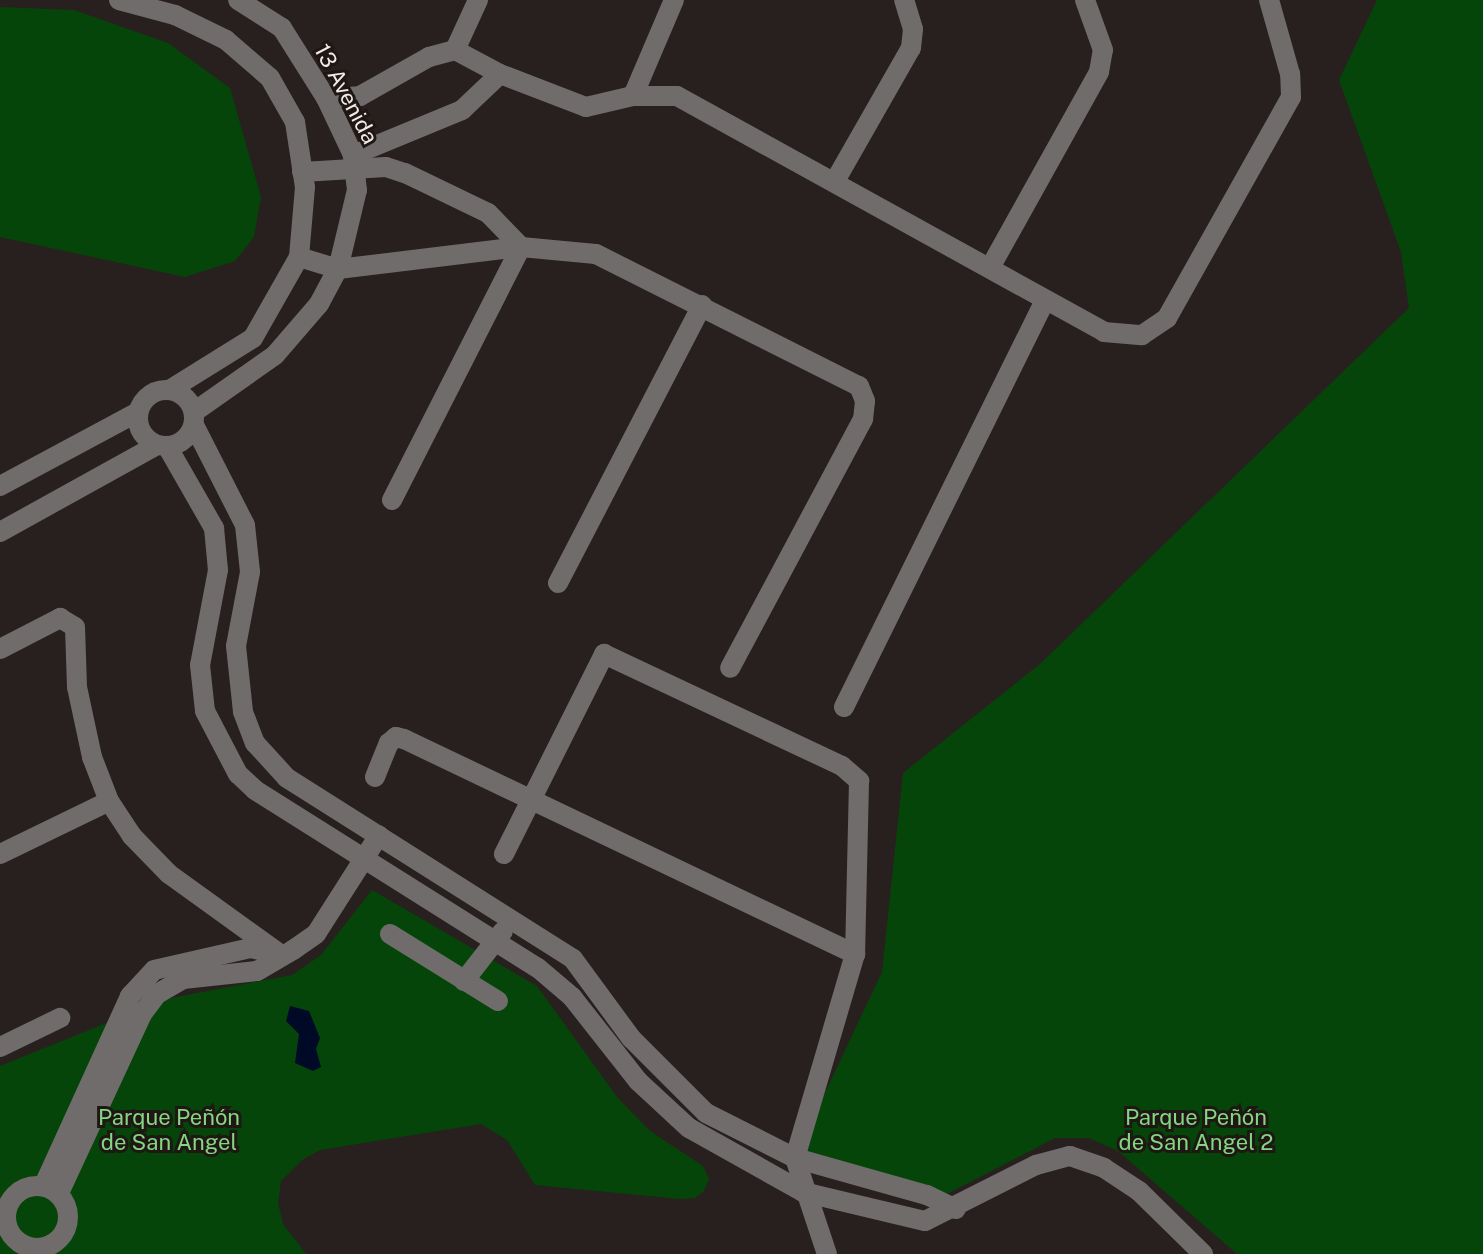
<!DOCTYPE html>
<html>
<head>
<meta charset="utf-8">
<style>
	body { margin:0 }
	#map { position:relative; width:1483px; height:1254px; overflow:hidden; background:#28201e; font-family:"Public Sans",sans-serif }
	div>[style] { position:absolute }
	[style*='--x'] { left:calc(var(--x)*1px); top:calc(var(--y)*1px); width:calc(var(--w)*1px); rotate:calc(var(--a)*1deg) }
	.green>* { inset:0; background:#054509 }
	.water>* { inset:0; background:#000a27 }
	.minor>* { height:20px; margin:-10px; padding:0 10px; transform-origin:10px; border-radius:10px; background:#716c6c }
	.minor>.ring { margin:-10px; padding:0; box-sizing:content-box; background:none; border:20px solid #716c6c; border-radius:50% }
	span { translate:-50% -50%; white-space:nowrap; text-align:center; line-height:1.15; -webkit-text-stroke:6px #1e1714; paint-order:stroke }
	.street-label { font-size:22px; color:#f0ebe9 }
	.park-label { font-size:22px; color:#85d582 }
</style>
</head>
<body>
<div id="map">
	<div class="green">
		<i style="clip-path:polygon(1377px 0,1483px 0,1483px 1254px,1237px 1254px,1118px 1151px,1089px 1138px,1055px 1138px,945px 1195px,798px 1150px,882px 972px,903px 773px,1040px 664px,1409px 308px,1401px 252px,1339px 80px)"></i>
		<i style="clip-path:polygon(0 7px,74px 10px,168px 43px,230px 88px,261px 197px,254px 237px,235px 261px,185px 277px,0 237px)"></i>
		<i style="clip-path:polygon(372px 890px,537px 986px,617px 1097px,650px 1131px,703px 1166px,709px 1179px,704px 1191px,695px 1198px,680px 1199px,535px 1185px,507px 1140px,481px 1124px,320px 1150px,302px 1160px,281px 1181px,278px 1203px,283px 1224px,306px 1254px,0 1254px,0 1066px,166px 999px,292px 975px,321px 955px)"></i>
	</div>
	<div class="water">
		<i style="clip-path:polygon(290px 1006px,309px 1011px,320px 1038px,316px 1049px,321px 1067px,313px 1071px,295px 1063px,299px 1034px,286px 1021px)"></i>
	</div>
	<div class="minor">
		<i style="--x:119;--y:0;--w:58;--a:15"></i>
		<i style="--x:175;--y:15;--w:57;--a:26.1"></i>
		<i style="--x:226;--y:40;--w:58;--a:40.8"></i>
		<i style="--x:270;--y:78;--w:51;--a:60.4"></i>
		<i style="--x:295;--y:122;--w:66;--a:81.3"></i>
		<i style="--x:305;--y:187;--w:70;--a:94.9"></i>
		<i style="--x:299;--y:257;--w:93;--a:119.6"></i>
		<i style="--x:253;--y:338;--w:97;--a:148.1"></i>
		<i style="--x:455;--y:50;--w:55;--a:-65.3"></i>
		<i style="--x:633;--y:96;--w:104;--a:-66.9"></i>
		<i style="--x:326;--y:98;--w:34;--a:-3"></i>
		<i style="--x:360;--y:96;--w:79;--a:-29.5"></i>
		<i style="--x:429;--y:57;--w:27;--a:-15"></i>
		<i style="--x:455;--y:50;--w:51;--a:28.1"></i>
		<i style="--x:500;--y:74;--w:92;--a:21"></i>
		<i style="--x:586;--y:107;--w:48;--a:-13.2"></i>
		<i style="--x:633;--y:96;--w:44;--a:0"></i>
		<i style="--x:677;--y:96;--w:488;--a:28.9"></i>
		<i style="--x:1104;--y:332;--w:38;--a:5"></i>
		<i style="--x:1142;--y:335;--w:30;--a:-34"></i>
		<i style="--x:1167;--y:318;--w:253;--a:-60.7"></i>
		<i style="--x:1291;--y:97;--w:23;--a:-92"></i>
		<i style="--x:1290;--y:74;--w:77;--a:-105.8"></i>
		<i style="--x:353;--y:155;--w:118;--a:-22.4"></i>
		<i style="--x:462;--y:110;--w:52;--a:-43.5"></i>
		<i style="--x:302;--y:172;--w:84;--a:-3.4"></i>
		<i style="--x:386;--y:167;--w:20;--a:18"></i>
		<i style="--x:405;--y:173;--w:92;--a:25.7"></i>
		<i style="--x:488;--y:213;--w:47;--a:45.9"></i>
		<i style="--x:835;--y:181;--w:153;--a:-60.3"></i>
		<i style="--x:911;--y:48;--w:19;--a:-84"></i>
		<i style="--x:913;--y:29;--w:30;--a:-107"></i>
		<i style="--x:299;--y:257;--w:41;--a:17.1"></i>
		<i style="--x:338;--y:269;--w:184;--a:-6.9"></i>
		<i style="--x:521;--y:247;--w:75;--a:5.3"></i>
		<i style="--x:596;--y:254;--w:294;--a:26.7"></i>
		<i style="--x:859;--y:386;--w:16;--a:68"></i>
		<i style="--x:865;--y:401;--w:18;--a:96"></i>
		<i style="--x:863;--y:419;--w:282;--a:118.1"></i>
		<i style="--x:991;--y:266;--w:222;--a:-60.9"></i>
		<i style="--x:1099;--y:72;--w:22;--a:-80"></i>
		<i style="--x:1103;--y:50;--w:53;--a:-109.8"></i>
		<i class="ring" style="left:138px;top:390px;width:36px;height:36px"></i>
		<i style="--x:194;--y:412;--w:99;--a:-35.1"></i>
		<i style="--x:275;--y:355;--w:67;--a:-49.2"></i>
		<i style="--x:319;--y:304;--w:40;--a:-62"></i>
		<i style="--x:338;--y:269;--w:81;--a:-76.5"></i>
		<i style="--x:357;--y:190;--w:35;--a:-97"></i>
		<i style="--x:353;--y:155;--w:63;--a:-115.3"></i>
		<i style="--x:326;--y:98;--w:83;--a:-122.2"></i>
		<i style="--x:282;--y:28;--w:52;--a:-147.5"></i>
		<i style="--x:194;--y:425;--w:112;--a:63"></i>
		<i style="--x:245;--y:525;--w:47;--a:83.9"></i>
		<i style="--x:250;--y:572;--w:75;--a:100.7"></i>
		<i style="--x:236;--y:646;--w:66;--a:83.9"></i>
		<i style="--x:243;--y:712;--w:33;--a:69"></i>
		<i style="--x:255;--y:743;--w:47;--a:47.6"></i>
		<i style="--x:287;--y:778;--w:338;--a:32.3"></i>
		<i style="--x:573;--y:959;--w:98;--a:53.7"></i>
		<i style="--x:631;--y:1038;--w:106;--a:45"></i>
		<i style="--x:706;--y:1113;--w:100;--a:26.8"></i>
		<i style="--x:795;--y:1158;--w:137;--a:15.7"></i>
		<i style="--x:927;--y:1195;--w:32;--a:26"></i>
		<i style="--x:167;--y:446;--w:95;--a:60.2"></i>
		<i style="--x:214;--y:528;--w:42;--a:84.6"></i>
		<i style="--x:218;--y:570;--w:97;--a:100.7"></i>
		<i style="--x:200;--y:665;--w:46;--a:83.8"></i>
		<i style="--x:205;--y:711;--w:71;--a:62.4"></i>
		<i style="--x:238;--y:774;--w:23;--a:43"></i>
		<i style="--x:255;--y:790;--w:334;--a:32.2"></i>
		<i style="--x:538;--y:968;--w:45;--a:40.5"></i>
		<i style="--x:572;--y:997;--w:107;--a:51.8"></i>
		<i style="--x:638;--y:1081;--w:69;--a:42.7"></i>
		<i style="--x:689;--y:1128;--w:131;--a:29.3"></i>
		<i style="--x:803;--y:1192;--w:125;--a:13.4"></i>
		<i style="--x:925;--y:1221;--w:124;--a:-26.8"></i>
		<i style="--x:1036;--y:1165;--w:35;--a:-15"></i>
		<i style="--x:1070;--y:1156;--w:36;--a:19"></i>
		<i style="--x:1104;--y:1168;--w:42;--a:33.3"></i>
		<i style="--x:1139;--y:1191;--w:90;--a:44.5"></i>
		<i style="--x:0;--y:486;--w:157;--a:-28.2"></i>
		<i style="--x:392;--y:500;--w:284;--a:-63"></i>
		<i style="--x:0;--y:532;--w:179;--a:-29"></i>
		<i style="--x:558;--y:583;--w:313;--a:-62.6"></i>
		<i style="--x:0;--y:649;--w:68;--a:-27.3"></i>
		<i style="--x:60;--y:618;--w:17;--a:31"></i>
		<i style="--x:75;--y:627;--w:60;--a:88.1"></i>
		<i style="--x:77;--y:687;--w:72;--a:77.9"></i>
		<i style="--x:92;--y:757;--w:47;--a:68.9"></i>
		<i style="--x:109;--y:801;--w:42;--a:56.7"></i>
		<i style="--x:132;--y:836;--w:53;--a:45.8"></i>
		<i style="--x:169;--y:874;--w:137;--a:35.8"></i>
		<i style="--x:844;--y:707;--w:454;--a:-63.7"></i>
		<i style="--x:375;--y:777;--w:37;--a:-68"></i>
		<i style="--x:389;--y:743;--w:9;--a:-41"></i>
		<i style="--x:396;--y:737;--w:8;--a:14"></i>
		<i style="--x:404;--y:739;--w:500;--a:25.5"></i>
		<i style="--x:0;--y:854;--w:121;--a:-25.9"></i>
		<i style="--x:504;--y:854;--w:224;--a:-63.4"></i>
		<i style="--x:604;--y:654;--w:263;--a:25.2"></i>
		<i style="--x:842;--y:766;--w:23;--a:41"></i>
		<i style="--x:859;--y:781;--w:173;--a:91.3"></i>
		<i style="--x:855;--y:954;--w:213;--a:106.4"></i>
		<i style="--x:795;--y:1158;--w:101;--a:71.6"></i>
		<i style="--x:390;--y:934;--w:127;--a:31.8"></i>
		<i style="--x:464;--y:981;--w:63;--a:-52"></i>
		<i style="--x:0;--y:1047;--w:67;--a:-25.8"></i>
		<i style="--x:44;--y:1185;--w:208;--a:-65.5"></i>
		<i style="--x:130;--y:996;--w:35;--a:-47"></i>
		<i style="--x:154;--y:970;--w:99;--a:-12.8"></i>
		<i style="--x:251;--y:948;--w:26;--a:13"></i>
		<i class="ring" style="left:6px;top:1186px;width:42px;height:42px"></i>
		<i style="--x:59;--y:1193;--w:197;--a:-65.1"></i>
		<i style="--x:142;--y:1014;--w:25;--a:-53"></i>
		<i style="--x:157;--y:994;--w:30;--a:-30"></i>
		<i style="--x:183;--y:979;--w:74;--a:-6.2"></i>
		<i style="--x:257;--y:971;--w:42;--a:-30.3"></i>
		<i style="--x:293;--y:950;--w:28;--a:-35"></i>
		<i style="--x:316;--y:934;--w:117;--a:-57.5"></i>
	</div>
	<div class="street-label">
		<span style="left:346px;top:94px;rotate:62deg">13 Avenida</span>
	</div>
	<div class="park-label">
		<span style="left:169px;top:1130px">Parque Peñón<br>de San Angel</span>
		<span style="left:1196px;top:1130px">Parque Peñón<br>de San Angel 2</span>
	</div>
</div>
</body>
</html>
